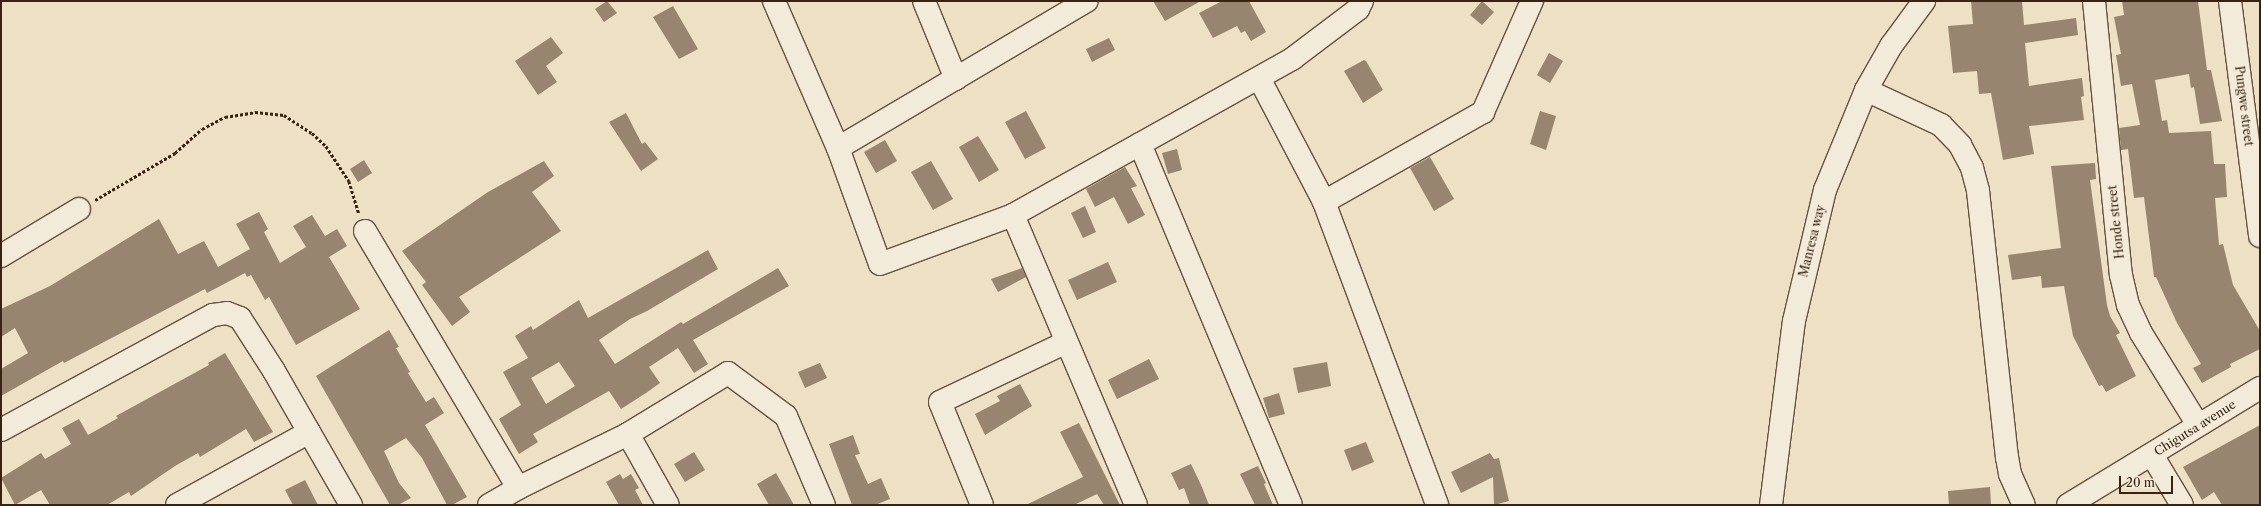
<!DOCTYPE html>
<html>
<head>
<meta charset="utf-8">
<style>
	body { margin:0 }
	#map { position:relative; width:2261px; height:506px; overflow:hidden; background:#ede0c4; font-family:"Libre Caslon Text",serif }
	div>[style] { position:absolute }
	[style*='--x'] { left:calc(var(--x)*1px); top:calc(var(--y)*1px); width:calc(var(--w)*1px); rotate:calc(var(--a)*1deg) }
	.building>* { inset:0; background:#97856f }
	.path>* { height:2.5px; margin-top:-1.25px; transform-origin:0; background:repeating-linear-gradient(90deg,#392212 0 3px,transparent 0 5px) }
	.roads { filter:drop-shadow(1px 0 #66523e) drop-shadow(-1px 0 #66523e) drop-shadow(0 1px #66523e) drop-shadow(0 -1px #66523e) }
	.street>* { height:22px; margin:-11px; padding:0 11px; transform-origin:11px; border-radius:11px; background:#f3ebd9 }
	span { translate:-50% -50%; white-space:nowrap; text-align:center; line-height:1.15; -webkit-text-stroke:4px #f3ebd9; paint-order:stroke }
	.street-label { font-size:12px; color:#392212 }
	.frame { position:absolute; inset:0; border:2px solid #392212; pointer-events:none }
	.scale { position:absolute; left:2119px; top:476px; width:54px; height:18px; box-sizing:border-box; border:2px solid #392212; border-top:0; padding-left:5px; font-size:12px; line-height:14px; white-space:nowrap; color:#392212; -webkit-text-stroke:3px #f3ebd9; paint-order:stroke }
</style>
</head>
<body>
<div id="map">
	<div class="building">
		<i style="clip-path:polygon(607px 1px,617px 13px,604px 22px,595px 9px)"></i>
		<i style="clip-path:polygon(1153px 1px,1201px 1px,1165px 21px)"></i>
		<i style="clip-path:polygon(1222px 1px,1249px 1px,1266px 32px,1251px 41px,1245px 31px,1241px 33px,1237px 26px,1213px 38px,1199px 13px)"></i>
		<i style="clip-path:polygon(1482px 1px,1494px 12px,1482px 25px,1470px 15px)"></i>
		<i style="clip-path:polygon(1971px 1px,2022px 1px,2024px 25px,2076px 18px,2078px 35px,2025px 43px,2029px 86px,2082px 78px,2084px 96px,2081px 97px,2084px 120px,2029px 126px,2034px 154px,2003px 160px,1991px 93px,1979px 94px,1977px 71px,1953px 73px,1948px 26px,1973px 24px)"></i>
		<i style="clip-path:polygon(2122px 1px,2198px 1px,2207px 70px,2211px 70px,2222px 121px,2200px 124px,2194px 87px,2191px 88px,2189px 74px,2155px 80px,2162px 121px,2167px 120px,2169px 133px,2211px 131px,2214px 164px,2225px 164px,2227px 197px,2215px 198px,2219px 245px,2223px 244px,2233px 285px,2260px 331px,2260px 349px,2230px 364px,2231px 367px,2202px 383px,2193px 368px,2201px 364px,2177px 323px,2156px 277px,2154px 277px,2144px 197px,2134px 198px,2128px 149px,2121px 150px,2119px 128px,2140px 125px,2132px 84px,2121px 86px,2116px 55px,2121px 54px,2114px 17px,2124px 15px)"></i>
		<i style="clip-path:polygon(673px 6px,698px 49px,679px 59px,653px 17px)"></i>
		<i style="clip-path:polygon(551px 37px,563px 53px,546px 66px,557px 82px,538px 95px,515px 61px)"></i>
		<i style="clip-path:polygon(1109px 38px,1115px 50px,1092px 62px,1086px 49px)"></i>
		<i style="clip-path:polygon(1549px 53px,1563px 61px,1550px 83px,1537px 75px)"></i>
		<i style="clip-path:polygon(1364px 60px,1366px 61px,1383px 90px,1363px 103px,1344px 71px)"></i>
		<i style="clip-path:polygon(1026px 111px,1046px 148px,1025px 159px,1005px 122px)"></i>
		<i style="clip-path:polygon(1540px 111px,1556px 116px,1546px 150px,1530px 144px)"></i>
		<i style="clip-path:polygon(626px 113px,642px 144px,645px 142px,658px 159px,641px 171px,609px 122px)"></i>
		<i style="clip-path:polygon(978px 136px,999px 170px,979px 182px,959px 147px)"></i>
		<i style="clip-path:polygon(885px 140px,897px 161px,876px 173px,864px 152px)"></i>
		<i style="clip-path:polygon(1177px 149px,1182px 170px,1168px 174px,1162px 153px)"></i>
		<i style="clip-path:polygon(1430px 157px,1454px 199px,1434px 211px,1410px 168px)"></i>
		<i style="clip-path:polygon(364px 160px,372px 173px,358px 182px,350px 169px)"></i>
		<i style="clip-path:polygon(544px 161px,554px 176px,532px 192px,561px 231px,459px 297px,470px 312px,452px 326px,422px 285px,426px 282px,402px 251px,488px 192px)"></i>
		<i style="clip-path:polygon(931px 161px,953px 199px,933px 210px,911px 172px)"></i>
		<i style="clip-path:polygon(2095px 163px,2096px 179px,2090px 180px,2107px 305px,2110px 316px,2120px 333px,2116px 335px,2136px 376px,2106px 392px,2102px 385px,2099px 386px,2073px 336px,2064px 286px,2042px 288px,2041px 276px,2012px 280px,2008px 255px,2061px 248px,2051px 166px)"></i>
		<i style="clip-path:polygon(1125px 167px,1137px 186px,1131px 188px,1145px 215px,1128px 224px,1114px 197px,1095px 207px,1086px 189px)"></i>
		<i style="clip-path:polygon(1085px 206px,1096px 232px,1083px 238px,1071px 213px)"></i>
		<i style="clip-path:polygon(259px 212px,268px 229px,264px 232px,280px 263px,306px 247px,293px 226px,312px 215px,325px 236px,337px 229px,347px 246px,329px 257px,360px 309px,296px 345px,269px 297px,265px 300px,251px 275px,247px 277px,245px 273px,207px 293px,205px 289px,64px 363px,63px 361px,1px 396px,1px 369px,28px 353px,15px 328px,1px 337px,1px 309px,50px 286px,159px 219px,178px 254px,204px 241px,218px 267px,250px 249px,236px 224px)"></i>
		<i style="clip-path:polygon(evenodd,708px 250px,718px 269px,647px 311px,630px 319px,599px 340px,615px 364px,681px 322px,683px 324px,778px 268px,789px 286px,693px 340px,708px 364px,694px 373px,678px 348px,649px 367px,660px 383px,646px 393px,621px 409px,609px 391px,533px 434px,538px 442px,519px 454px,499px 419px,521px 405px,503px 372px,528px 358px,515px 336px,531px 326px,533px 330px,579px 300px,588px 318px,708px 250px,559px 362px,575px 386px,546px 404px,531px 378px,559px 362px)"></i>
		<i style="clip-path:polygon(1108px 262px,1117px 282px,1077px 300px,1068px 280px)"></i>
		<i style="clip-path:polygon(1022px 268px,1026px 277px,998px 292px,991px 279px)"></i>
		<i style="clip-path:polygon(389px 330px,399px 347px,396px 348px,410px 372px,408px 373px,426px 402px,434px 397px,444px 413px,425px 425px,467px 497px,452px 505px,447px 505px,422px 458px,406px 438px,384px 451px,399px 483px,411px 498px,398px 505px,390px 505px,316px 376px)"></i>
		<i style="clip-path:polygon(225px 353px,273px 432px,254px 442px,246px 429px,200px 457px,198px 453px,175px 466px,131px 496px,129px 492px,107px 505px,50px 505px,41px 490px,15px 505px,1px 478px,41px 453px,45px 459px,71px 444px,62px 428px,79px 419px,88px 435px,118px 418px,116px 416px,209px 365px,208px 363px)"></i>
		<i style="clip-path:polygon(1149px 359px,1159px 379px,1117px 399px,1108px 380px)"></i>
		<i style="clip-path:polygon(1327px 362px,1331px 386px,1298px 393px,1293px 368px)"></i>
		<i style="clip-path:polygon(820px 363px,827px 378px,805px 388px,798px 372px)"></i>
		<i style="clip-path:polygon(1020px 384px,1032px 406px,985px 435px,975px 414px,1000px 401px,997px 396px)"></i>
		<i style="clip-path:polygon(1279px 393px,1285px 414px,1269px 418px,1263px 398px)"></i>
		<i style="clip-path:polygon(1079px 423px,1120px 505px,1104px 505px,1097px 494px,1074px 505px,1026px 505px,1083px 477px,1060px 432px)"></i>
		<i style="clip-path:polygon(2260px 425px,2260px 505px,2222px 505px,2214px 492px,2202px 500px,2183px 467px)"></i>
		<i style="clip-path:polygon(853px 435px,860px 454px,855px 455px,868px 484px,881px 478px,890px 499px,875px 505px,852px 505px,829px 444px)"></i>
		<i style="clip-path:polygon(1366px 442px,1374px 462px,1352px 471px,1344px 450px)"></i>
		<i style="clip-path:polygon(694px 452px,705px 470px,685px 482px,674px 464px)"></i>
		<i style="clip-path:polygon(1490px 453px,1494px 459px,1499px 458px,1509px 501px,1494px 505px,1493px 477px,1461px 493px,1451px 472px)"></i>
		<i style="clip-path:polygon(1191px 464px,1202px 487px,1209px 505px,1190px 505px,1184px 488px,1179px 490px,1171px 473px)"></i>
		<i style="clip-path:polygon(1258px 466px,1266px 483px,1264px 484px,1273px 505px,1255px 505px,1240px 474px)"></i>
		<i style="clip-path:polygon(776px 473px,794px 505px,769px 505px,757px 484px)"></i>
		<i style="clip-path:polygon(620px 474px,623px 479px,631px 474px,639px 488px,635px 490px,643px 505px,619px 505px,606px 482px)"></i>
		<i style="clip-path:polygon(305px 480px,318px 505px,293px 505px,285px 490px)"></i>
		<i style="clip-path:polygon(1990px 487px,1991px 505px,1949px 505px,1948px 491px)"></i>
	</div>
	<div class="path">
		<i style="--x:95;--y:200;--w:93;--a:-30.4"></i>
		<i style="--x:175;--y:153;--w:36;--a:-42"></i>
		<i style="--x:202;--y:129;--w:26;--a:-28"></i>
		<i style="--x:225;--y:117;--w:30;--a:-9"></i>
		<i style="--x:255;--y:112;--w:29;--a:6"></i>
		<i style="--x:284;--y:115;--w:33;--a:33"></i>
		<i style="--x:312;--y:133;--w:19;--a:43"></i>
		<i style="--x:326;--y:146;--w:42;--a:56.7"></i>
		<i style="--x:349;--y:181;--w:34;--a:73"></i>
	</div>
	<div class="roads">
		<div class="street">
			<i style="--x:774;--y:1;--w:160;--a:66.5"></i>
			<i style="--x:838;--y:148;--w:123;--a:70.1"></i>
			<i style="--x:880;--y:264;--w:142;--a:-20.2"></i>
			<i style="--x:1013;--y:215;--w:320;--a:-29.2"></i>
			<i style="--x:1292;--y:59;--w:83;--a:-37.1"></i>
			<i style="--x:1358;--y:9;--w:9;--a:-63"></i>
			<i style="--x:924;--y:1;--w:84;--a:67.7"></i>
			<i style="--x:2094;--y:1;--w:275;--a:84.4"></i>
			<i style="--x:2121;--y:275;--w:31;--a:77"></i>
			<i style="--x:2128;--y:305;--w:31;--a:65"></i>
			<i style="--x:2141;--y:333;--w:108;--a:58.2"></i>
			<i style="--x:2230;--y:1;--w:237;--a:82.7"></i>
			<i style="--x:1259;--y:78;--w:140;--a:62.3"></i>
			<i style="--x:1324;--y:202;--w:323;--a:69.5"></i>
			<i style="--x:1866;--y:90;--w:83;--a:25"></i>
			<i style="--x:1941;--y:125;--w:28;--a:46"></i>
			<i style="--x:1960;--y:145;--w:26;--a:62"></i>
			<i style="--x:1972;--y:168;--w:24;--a:75"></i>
			<i style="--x:1978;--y:191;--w:268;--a:83.8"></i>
			<i style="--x:2007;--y:457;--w:17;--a:80"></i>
			<i style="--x:2010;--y:474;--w:34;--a:66"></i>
			<i style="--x:1140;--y:144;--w:391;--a:67.3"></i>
			<i style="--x:838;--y:148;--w:289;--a:-30.6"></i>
			<i style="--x:1324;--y:202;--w:183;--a:-29.5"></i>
			<i style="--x:1483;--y:112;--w:121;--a:-66.2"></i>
			<i style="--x:1013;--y:215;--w:315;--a:67"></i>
			<i style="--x:365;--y:231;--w:299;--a:59.2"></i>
			<i style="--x:1;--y:256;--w:91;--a:-31.1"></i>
			<i style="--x:1;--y:430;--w:241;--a:-28.5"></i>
			<i style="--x:213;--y:315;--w:14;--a:-8"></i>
			<i style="--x:227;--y:313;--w:14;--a:21"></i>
			<i style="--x:240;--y:318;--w:63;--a:57.3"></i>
			<i style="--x:274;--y:371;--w:155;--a:60.1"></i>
			<i style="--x:628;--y:434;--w:81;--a:60.6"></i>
			<i style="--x:2152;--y:455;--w:58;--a:59"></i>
			<i style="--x:177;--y:505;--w:151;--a:-28.9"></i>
			<i style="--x:489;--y:505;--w:34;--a:-30"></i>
			<i style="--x:518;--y:488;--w:123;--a:-26.1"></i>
			<i style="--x:628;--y:434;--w:117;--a:-31.4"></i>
			<i style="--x:728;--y:373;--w:72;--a:36.6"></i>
			<i style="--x:786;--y:416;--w:97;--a:66.9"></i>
			<i style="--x:982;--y:505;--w:111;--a:-112.2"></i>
			<i style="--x:940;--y:402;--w:140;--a:-25.3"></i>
			<i style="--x:1771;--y:505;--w:185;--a:-82.9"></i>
			<i style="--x:1794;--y:321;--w:135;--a:-76.7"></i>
			<i style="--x:1825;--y:190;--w:108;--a:-67.7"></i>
			<i style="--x:1866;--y:90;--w:51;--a:-60.4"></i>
			<i style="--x:1891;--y:46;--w:56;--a:-53.7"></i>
			<i style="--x:2068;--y:505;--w:225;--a:-31.4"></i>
		</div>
	</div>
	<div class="street-label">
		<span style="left:2244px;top:106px;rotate:83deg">Pungwe street</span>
		<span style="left:2116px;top:222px;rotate:-96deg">Honde street</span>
		<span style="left:1812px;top:241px;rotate:-76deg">Manresa way</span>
		<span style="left:2195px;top:428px;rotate:-32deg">Chigutsa avenue</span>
	</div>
	<div class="frame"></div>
	<div class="scale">20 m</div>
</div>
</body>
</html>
